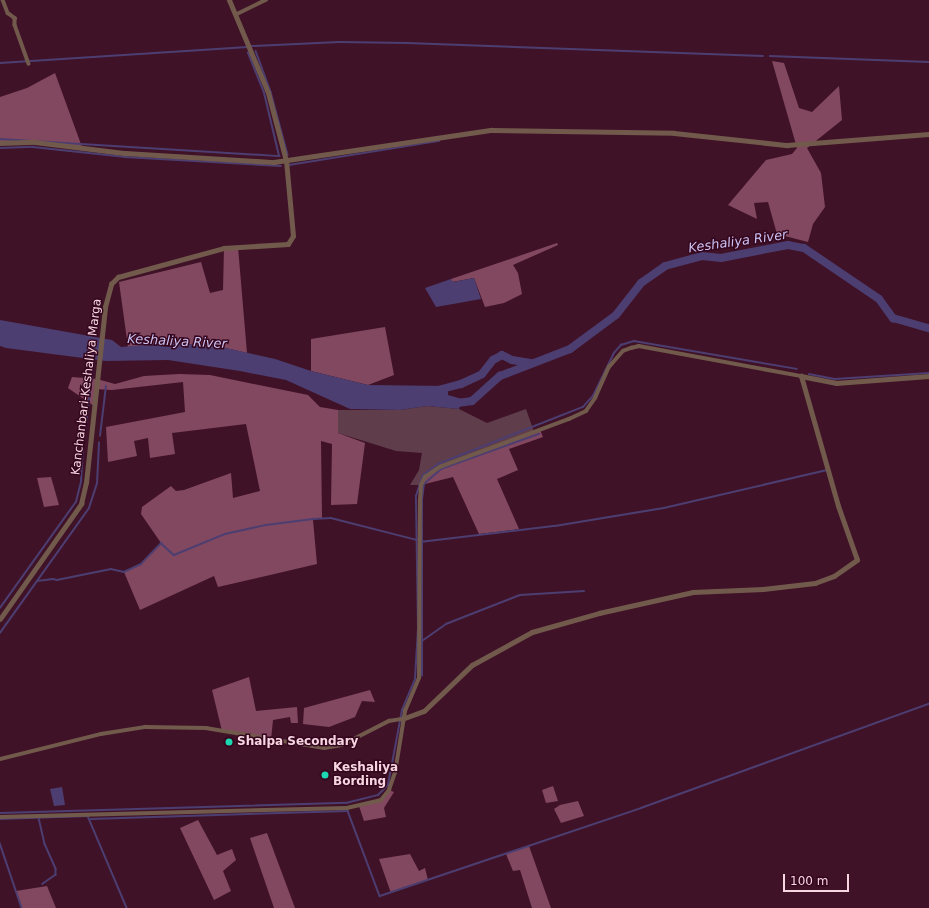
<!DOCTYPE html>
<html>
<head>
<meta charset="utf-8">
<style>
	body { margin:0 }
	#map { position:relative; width:929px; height:908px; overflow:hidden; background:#401228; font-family:"DejaVu Sans",sans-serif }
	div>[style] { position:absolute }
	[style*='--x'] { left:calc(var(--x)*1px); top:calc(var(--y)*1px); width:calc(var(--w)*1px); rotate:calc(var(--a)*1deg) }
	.green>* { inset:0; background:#5f3d4a }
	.forest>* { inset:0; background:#824860 }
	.water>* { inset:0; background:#4c3e71 }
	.stream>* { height:1.5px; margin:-0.75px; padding:0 0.75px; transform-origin:0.75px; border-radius:0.75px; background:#4c3e71 }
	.river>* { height:8px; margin:-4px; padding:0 4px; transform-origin:4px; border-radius:4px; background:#4c3e71 }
	.minor>* { height:3.5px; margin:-1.75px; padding:0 1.75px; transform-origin:1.75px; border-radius:1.75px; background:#715a4b }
	.tertiary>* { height:4.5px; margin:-2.25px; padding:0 2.25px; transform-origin:2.25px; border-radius:2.25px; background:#715a4b }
	.dots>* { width:11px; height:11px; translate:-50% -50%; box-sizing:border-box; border:2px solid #35071e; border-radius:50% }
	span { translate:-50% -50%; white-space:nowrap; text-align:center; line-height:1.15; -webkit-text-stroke:3px #35071e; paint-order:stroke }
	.street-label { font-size:12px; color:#f7d6e2 }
	.poi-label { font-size:12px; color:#f7d6e2; font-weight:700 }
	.left { translate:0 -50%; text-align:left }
	.water-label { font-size:13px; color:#cbc1f2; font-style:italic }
	.scale { position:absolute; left:783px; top:874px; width:66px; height:18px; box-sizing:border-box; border:2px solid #f7d6e2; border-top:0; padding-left:5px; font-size:12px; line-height:14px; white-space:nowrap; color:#f7d6e2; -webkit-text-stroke:3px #35071e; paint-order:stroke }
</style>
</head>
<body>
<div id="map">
	<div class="green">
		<i style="clip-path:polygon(427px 406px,459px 409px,487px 423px,526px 409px,534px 432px,421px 485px,410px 485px,419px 470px,422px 453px,396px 451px,338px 433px,338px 410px,400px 410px)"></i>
	</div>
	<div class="forest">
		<i style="clip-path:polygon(772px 61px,784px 63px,799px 108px,812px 112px,839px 86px,842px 120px,807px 148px,821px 173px,825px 207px,813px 224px,808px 242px,777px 234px,768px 202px,754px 203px,757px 219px,728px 205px,766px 160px,792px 154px,797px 148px)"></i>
		<i style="clip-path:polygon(55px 73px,82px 147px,35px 142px,0 143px,0 97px,27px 88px)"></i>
		<i style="clip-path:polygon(557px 243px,558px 245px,513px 265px,518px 273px,522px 294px,504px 303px,485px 307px,474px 278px,452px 282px,451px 279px)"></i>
		<i style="clip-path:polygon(238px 247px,247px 353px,217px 346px,165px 343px,128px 347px,119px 282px,201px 262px,210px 293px,223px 290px,224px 248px)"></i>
		<i style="clip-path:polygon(385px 327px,394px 375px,368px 385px,311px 371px,311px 339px)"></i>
		<i style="clip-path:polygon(179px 374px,210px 375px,308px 395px,320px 407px,338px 410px,338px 433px,365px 443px,357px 504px,331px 505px,332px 444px,321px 441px,322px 518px,313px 520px,317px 564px,218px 587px,214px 576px,140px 610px,124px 572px,141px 564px,161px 543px,141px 514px,142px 507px,171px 486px,176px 491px,184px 490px,231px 473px,233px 498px,260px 491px,246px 424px,172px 433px,175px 454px,150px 458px,148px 438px,134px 441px,137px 456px,108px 462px,106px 427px,185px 412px,183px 382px,112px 390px,95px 389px,94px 406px,68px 388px,72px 377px,97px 379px,115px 384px,144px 376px)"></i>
		<i style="clip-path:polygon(540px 430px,543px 437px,509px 449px,518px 470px,497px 479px,519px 529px,479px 534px,453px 477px,421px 485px,425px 477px,440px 467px)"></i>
		<i style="clip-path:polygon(51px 477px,59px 505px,44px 507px,37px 478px)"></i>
		<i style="clip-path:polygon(249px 677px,256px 711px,297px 707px,298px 723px,291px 723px,290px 717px,273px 720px,271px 740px,222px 731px,212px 690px)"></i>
		<i style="clip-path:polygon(370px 690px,375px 702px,362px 701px,355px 717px,329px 727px,303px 724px,304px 708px)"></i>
		<i style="clip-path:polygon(553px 786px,558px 801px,546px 803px,542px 790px)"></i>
		<i style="clip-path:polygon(389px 790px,394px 792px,384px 808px,386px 817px,364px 821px,359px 806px,381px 800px)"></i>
		<i style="clip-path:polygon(578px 801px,584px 816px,561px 823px,554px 809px,560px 805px)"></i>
		<i style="clip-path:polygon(198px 820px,217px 855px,232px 849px,236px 860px,223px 871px,231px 891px,214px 900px,180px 828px)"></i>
		<i style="clip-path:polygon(267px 833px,295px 908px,274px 908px,250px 838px)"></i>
		<i style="clip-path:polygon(529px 846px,551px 908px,532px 908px,520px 870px,513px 871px,506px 854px)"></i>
		<i style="clip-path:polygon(410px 854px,419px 871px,425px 868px,428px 880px,391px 893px,379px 859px)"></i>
		<i style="clip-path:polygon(47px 886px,56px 908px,22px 908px,16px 891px)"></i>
	</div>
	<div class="water">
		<i style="clip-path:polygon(474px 278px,481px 299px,436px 307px,425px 288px,451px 279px,453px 282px)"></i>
		<i style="clip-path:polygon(0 320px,112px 340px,121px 347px,165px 343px,217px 346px,275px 359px,311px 371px,368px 385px,448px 386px,448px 395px,462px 399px,459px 409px,427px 406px,400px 410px,350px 409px,286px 380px,240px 371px,168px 360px,106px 361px,6px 348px,0 346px)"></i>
		<i style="clip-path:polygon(62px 787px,65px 805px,54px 806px,50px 789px)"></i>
	</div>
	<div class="stream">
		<i style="--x:252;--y:46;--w:87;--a:-2.6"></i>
		<i style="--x:339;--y:42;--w:68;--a:0.8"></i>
		<i style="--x:407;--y:43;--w:356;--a:2.1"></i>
		<i style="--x:256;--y:51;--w:44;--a:69.9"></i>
		<i style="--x:271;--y:92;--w:65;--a:74.9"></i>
		<i style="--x:770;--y:56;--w:159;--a:2.2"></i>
		<i style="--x:0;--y:63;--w:248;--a:-3.7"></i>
		<i style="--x:0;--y:139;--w:280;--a:3.5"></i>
		<i style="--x:279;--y:156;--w:65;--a:-103.4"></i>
		<i style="--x:264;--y:93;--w:43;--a:-111.8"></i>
		<i style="--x:0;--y:148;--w:33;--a:-2"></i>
		<i style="--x:33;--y:147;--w:93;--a:6.2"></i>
		<i style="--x:125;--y:157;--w:156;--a:3.3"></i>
		<i style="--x:289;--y:165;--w:152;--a:-9.1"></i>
		<i style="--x:809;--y:374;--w:26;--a:11"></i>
		<i style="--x:835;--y:379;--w:94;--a:-3.7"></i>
		<i style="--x:100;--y:436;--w:50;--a:-83.2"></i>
		<i style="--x:84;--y:441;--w:83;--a:-83"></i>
		<i style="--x:420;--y:542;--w:136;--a:-6.8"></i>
		<i style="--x:555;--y:526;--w:110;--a:-9.4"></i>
		<i style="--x:664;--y:508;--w:167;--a:-13.1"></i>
		<i style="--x:37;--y:581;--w:16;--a:-7"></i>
		<i style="--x:53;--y:579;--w:4;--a:14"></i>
		<i style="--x:57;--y:580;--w:55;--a:-11.5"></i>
		<i style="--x:111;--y:569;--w:13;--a:13"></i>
		<i style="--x:124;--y:572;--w:19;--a:-25"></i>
		<i style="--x:141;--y:564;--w:29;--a:-46"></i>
		<i style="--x:161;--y:543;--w:18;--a:43"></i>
		<i style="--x:174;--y:555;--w:55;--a:-22.4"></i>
		<i style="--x:225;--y:534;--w:42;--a:-12.4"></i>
		<i style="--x:266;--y:525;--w:47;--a:-7.3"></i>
		<i style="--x:313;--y:519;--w:18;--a:-3"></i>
		<i style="--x:331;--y:518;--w:89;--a:14.3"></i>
		<i style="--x:0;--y:608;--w:130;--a:-54.4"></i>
		<i style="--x:76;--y:502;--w:21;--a:-76"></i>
		<i style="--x:81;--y:482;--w:33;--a:-87"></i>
		<i style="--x:0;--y:633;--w:153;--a:-54.5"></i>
		<i style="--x:89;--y:508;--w:25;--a:-72"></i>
		<i style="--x:97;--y:484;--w:41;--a:-87.2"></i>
		<i style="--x:422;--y:641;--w:29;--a:-35"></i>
		<i style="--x:446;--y:624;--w:79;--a:-21.4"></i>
		<i style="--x:520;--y:595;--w:64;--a:-3.6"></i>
		<i style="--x:422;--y:676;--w:176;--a:-90"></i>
		<i style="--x:422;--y:500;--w:16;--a:-83"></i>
		<i style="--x:424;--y:484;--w:23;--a:-41"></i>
		<i style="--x:441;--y:469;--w:104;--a:-19.7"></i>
		<i style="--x:0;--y:813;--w:346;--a:-1.7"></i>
		<i style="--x:346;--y:803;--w:33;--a:-14"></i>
		<i style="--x:378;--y:795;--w:14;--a:-45"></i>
		<i style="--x:388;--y:785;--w:76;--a:-79.4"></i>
		<i style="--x:402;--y:710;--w:34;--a:-67"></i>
		<i style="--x:415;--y:679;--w:51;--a:-86.6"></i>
		<i style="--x:418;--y:628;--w:132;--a:-90.9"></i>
		<i style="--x:416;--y:496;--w:22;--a:-72"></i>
		<i style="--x:423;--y:475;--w:19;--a:-36"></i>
		<i style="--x:438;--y:464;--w:156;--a:-21.5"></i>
		<i style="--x:583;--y:407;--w:15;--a:-48"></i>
		<i style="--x:593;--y:396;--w:48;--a:-64"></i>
		<i style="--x:614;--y:353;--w:11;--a:-49"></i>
		<i style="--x:621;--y:345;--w:14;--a:-17"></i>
		<i style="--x:634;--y:341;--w:165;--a:9.7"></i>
		<i style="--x:39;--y:818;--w:27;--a:77"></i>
		<i style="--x:45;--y:844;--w:27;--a:66"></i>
		<i style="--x:56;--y:869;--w:6;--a:90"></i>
		<i style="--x:56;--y:875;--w:16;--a:145"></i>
		<i style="--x:0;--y:819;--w:88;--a:-2"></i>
		<i style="--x:88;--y:816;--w:100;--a:67"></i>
		<i style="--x:91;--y:819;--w:257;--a:-1.8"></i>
		<i style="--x:348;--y:811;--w:91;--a:69.4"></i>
		<i style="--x:380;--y:896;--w:275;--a:-18.6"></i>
		<i style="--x:641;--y:808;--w:306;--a:-19.9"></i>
		<i style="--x:0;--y:843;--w:69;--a:71.3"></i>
	</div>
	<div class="river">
		<i style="--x:438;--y:390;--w:24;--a:-15"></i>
		<i style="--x:461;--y:384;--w:23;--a:-25"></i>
		<i style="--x:482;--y:374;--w:18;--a:-52"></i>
		<i style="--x:493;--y:360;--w:10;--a:-29"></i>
		<i style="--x:502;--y:355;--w:11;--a:27"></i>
		<i style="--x:512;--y:360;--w:20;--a:9"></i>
		<i style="--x:451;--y:404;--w:21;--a:-8"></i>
		<i style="--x:472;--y:401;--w:38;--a:-42"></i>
		<i style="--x:500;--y:376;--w:75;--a:-21.1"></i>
		<i style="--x:570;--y:349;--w:57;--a:-36.5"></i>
		<i style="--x:616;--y:315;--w:41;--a:-52"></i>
		<i style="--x:641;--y:283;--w:29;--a:-35"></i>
		<i style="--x:665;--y:266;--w:38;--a:-15"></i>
		<i style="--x:702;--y:256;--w:19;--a:6"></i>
		<i style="--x:721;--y:258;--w:68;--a:-11"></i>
		<i style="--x:788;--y:245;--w:16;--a:11"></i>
		<i style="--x:804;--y:248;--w:91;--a:34.2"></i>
		<i style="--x:879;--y:299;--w:24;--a:54"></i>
		<i style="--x:893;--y:318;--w:37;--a:16"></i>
	</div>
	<div class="minor">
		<i style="--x:3;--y:0;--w:14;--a:69"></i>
		<i style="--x:8;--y:13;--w:9;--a:36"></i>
		<i style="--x:15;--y:18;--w:7;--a:90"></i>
		<i style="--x:15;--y:25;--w:41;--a:70.3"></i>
		<i style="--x:237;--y:14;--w:32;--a:-26"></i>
		<i style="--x:0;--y:759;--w:104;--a:-13.9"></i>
		<i style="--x:101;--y:734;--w:45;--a:-9"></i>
		<i style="--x:145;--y:727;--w:61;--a:0.9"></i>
		<i style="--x:206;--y:728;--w:120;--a:9.6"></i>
		<i style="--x:324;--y:748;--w:18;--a:-9"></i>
		<i style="--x:342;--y:745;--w:53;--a:-27.1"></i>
		<i style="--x:389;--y:721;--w:13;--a:-9"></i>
		<i style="--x:0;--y:817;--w:347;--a:-1.5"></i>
		<i style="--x:347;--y:808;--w:35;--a:-13"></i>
		<i style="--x:381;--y:800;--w:13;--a:-51"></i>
		<i style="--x:389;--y:790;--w:18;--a:-71"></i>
		<i style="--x:395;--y:773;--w:63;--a:-80.8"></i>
		<i style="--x:405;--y:711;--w:36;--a:-67"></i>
		<i style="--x:419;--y:678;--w:178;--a:-89.7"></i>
		<i style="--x:420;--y:500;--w:15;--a:-86"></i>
		<i style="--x:421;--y:485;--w:9;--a:-63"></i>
		<i style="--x:425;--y:477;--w:18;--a:-34"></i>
		<i style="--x:440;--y:467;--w:138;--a:-20.4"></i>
		<i style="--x:569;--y:419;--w:19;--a:-25"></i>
		<i style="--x:586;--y:411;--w:16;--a:-55"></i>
		<i style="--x:595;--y:398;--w:34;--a:-66"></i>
		<i style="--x:609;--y:367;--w:21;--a:-49"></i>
		<i style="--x:623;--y:351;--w:9;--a:-21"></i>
		<i style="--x:631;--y:348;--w:8;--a:-14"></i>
		<i style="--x:639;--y:346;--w:165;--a:10.5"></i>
	</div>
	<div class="tertiary">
		<i style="--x:0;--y:143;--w:35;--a:-2"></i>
		<i style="--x:35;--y:142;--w:91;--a:7"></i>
		<i style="--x:125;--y:153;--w:149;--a:3.5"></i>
		<i style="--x:274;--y:162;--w:220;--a:-8.4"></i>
		<i style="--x:492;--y:130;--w:182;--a:0.9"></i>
		<i style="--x:674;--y:133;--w:114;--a:6.1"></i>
		<i style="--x:787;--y:145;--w:142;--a:-4.4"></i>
		<i style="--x:0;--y:619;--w:141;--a:-54.8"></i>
		<i style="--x:81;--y:504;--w:22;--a:-77"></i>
		<i style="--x:86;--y:483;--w:177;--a:-83.8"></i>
		<i style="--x:105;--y:307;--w:24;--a:-75"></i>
		<i style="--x:111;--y:284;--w:10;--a:-45"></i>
		<i style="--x:118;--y:277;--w:110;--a:-15.3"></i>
		<i style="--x:224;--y:248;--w:64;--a:-3.6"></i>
		<i style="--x:288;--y:244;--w:9;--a:-58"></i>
		<i style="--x:293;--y:236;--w:75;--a:-95.3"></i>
		<i style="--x:286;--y:161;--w:70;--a:-104.8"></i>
		<i style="--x:268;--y:93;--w:101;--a:-112.8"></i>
		<i style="--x:402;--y:719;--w:23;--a:-20"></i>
		<i style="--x:424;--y:711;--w:66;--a:-43.8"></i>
		<i style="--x:472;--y:665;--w:68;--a:-28.8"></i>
		<i style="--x:532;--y:632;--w:70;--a:-15.8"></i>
		<i style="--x:599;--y:613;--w:96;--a:-12.6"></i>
		<i style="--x:693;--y:592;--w:70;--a:-2.5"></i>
		<i style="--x:763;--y:589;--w:52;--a:-6.6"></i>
		<i style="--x:815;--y:583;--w:20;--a:-20"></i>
		<i style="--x:834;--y:576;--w:28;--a:-35"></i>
		<i style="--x:857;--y:560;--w:57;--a:-109.4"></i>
		<i style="--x:838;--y:506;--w:135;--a:-105.9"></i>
		<i style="--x:801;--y:376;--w:36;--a:11"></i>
		<i style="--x:836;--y:383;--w:93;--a:-4.3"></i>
	</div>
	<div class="dots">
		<i style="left:229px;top:742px;background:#1cd5b1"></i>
		<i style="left:325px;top:775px;background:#1cd5b1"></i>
	</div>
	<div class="street-label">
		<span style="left:87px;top:387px;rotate:-83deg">Kanchanbari-Keshaliya Marga</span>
	</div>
	<div class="poi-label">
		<span class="left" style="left:237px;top:742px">Shalpa Secondary</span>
		<span class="left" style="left:333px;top:775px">Keshaliya<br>Bording</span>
	</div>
	<div class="water-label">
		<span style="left:738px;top:242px;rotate:-8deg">Keshaliya River</span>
		<span style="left:177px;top:342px;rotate:3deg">Keshaliya River</span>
	</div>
	<div class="scale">100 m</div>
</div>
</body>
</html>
